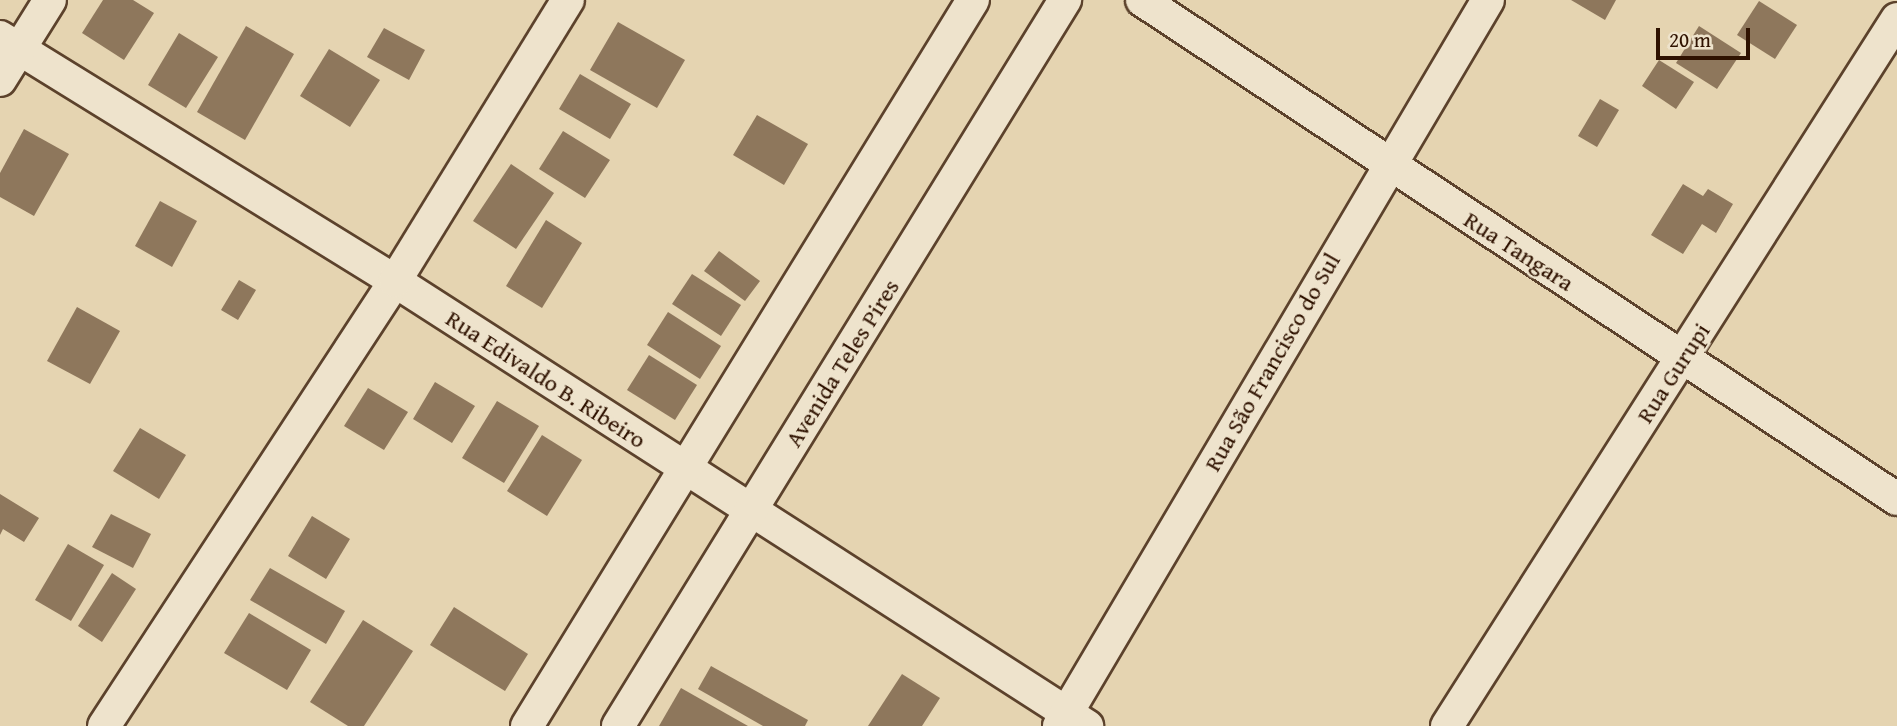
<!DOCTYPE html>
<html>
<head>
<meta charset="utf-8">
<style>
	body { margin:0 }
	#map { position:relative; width:1897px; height:726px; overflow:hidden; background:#e5d4b1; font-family:"Gentium Book Plus",serif }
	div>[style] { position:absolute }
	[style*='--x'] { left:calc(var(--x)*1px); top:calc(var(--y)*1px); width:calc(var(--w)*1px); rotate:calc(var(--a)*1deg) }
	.building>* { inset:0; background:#8e775c }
	.roads { filter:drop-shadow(2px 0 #5c422c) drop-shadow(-2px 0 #5c422c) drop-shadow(0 2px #5c422c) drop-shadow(0 -2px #5c422c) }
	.minor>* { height:32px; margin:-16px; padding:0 16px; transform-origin:16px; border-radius:16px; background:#eee3cc }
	span { translate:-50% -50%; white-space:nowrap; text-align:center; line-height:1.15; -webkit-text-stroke:5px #eee3cc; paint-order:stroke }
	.street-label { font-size:24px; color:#2f1200 }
	.scale { position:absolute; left:1656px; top:28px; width:94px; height:32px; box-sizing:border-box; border:4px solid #2f1200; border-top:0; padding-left:9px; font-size:21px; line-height:24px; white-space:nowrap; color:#2f1200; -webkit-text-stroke:5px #eee3cc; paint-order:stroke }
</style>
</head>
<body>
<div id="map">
	<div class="building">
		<i style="clip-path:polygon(103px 0,133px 0,154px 13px,124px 60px,82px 33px)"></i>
		<i style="clip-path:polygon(1571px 0,1616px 0,1605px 20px)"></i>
		<i style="clip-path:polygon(1759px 1px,1797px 25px,1775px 59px,1737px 35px)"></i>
		<i style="clip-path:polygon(618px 22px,685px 60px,657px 108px,590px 70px)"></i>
		<i style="clip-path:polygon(246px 26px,294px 54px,245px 140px,197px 112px)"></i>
		<i style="clip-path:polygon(1699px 26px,1741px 53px,1717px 89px,1676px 63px)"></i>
		<i style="clip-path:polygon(384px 28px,425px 50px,409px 80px,367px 57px)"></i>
		<i style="clip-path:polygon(179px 33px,218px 57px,186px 108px,148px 85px)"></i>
		<i style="clip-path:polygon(329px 49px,380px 80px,350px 127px,300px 96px)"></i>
		<i style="clip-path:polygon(1659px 60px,1694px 82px,1676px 109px,1642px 86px)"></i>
		<i style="clip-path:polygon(580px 74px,631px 104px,610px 139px,559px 109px)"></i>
		<i style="clip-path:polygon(1600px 99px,1619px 110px,1597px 147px,1578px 136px)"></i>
		<i style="clip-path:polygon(757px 115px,808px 144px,784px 185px,733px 155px)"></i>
		<i style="clip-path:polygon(24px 129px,69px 154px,34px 216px,0 197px,0 173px)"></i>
		<i style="clip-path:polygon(563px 131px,610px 160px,585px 198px,539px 169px)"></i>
		<i style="clip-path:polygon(511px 164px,554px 193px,516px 249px,473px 221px)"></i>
		<i style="clip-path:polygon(1683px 184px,1703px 196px,1708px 189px,1733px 204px,1716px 233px,1702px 224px,1683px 254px,1651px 235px)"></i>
		<i style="clip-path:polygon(160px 201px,197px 221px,172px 267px,135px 246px)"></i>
		<i style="clip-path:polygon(546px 220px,582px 243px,542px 308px,506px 286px)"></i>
		<i style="clip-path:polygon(719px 251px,760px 281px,745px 301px,704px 271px)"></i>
		<i style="clip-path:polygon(692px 274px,741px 305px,721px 336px,672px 304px)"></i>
		<i style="clip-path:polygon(239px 280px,256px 290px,238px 320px,221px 310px)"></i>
		<i style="clip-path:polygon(77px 307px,120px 331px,90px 384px,47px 361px)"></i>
		<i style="clip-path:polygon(668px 312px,721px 346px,700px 379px,647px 345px)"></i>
		<i style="clip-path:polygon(649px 355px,697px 385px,675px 420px,627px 390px)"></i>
		<i style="clip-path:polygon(435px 382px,475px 406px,452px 443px,413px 419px)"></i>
		<i style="clip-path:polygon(368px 388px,408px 412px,384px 450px,344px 426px)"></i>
		<i style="clip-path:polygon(497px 401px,539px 426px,504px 483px,462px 458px)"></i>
		<i style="clip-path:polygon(140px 428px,186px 455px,159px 499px,113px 471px)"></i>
		<i style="clip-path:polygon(542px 435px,582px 460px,547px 516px,507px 491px)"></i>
		<i style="clip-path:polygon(0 494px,39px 518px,24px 542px,3px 529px,0 535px)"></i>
		<i style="clip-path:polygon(111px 514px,151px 534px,133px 568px,92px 547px)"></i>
		<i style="clip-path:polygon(312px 516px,350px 539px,326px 579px,288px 556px)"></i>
		<i style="clip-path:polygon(68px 544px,104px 565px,71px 621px,35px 600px)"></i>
		<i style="clip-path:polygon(270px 568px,345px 611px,326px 644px,250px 600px)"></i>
		<i style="clip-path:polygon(112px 573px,136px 589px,102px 642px,78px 626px)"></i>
		<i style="clip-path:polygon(454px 607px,528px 654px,505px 691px,430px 645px)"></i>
		<i style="clip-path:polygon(249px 613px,311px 650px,287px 690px,224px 653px)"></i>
		<i style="clip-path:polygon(363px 620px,413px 651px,364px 726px,348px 726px,310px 702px)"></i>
		<i style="clip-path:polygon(711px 666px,808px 720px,805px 726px,763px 726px,698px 689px)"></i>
		<i style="clip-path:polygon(902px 674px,940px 698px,922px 726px,868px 726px)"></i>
		<i style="clip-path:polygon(681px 688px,748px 726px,659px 726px)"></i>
	</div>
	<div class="roads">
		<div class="minor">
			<i style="--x:1142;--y:0;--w:905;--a:33.46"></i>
			<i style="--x:0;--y:37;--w:464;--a:31.7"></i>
			<i style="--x:395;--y:281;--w:823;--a:32.74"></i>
			<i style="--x:0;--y:80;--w:94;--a:-58"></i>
			<i style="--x:104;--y:726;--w:532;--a:-56.82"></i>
			<i style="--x:395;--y:281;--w:330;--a:-58.4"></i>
			<i style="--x:527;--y:726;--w:852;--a:-58.44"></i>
			<i style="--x:618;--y:726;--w:853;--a:-58.38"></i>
			<i style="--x:1059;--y:726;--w:843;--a:-59.42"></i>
			<i style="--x:1447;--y:726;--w:838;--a:-57.52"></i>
		</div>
	</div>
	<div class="street-label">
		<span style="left:1519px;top:251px;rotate:33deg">Rua Tangara</span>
		<span style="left:1272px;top:362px;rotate:-60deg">Rua São Francisco do Sul</span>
		<span style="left:842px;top:363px;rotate:-58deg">Avenida Teles Pires</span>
		<span style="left:1673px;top:373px;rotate:-57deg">Rua Gurupi</span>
		<span style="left:546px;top:379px;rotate:33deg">Rua Edivaldo B. Ribeiro</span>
	</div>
	<div class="scale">20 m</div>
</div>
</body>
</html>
